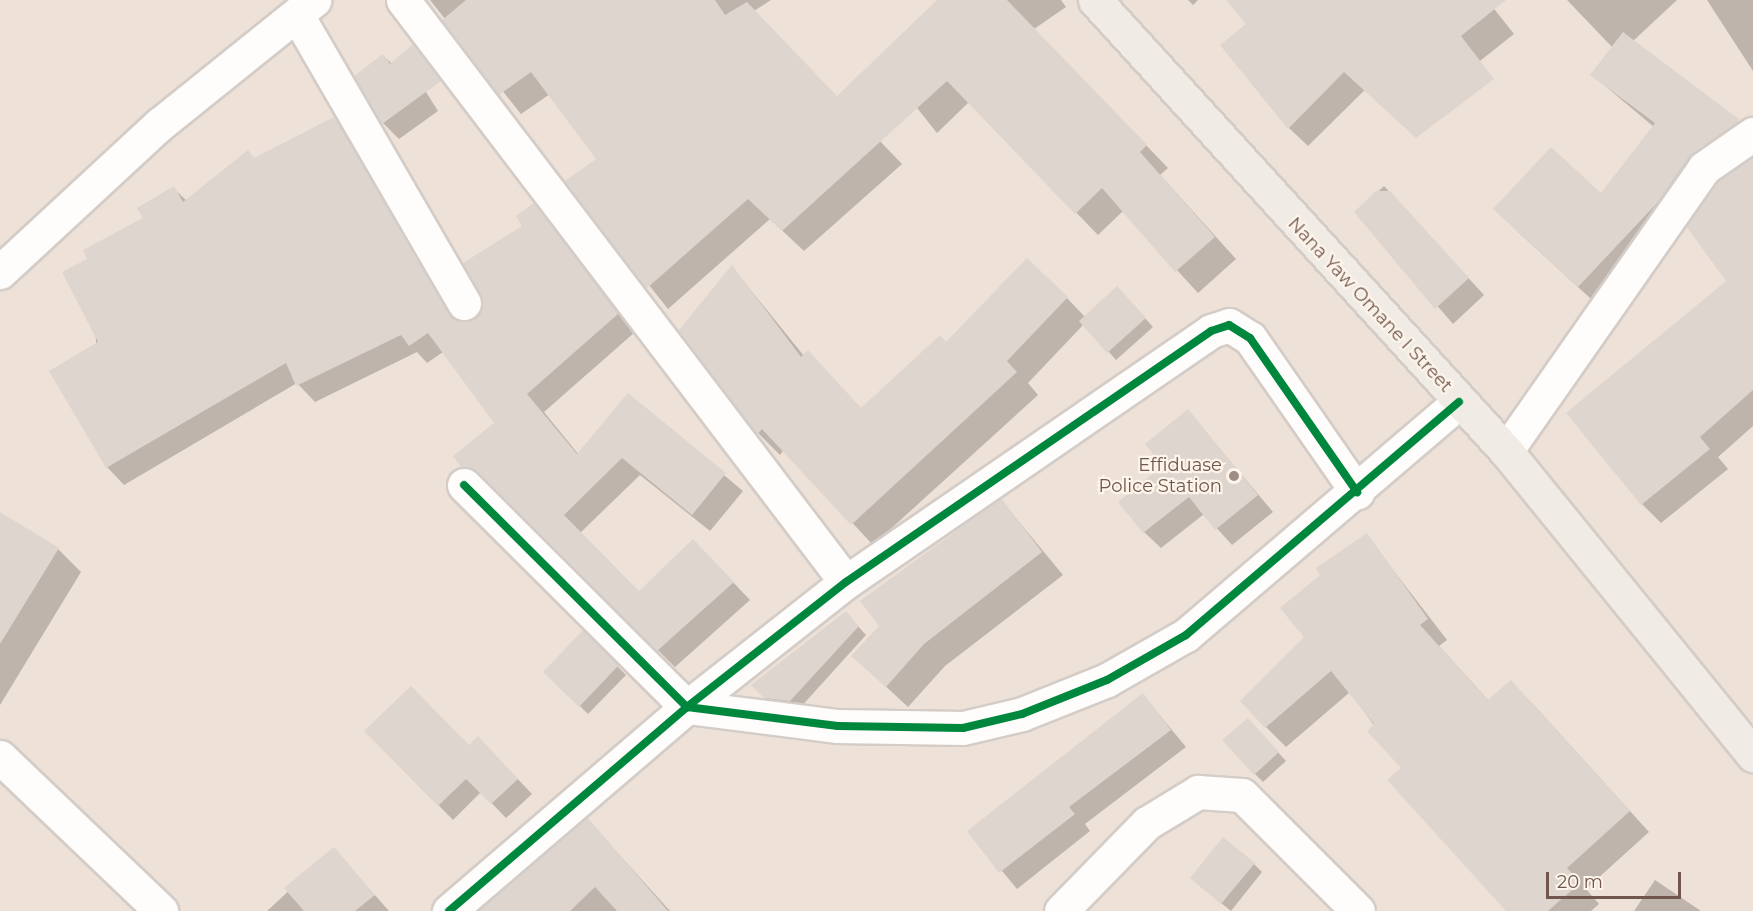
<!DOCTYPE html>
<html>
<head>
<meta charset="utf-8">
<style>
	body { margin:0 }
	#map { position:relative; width:1753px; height:911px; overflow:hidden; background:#f5efe9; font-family:Montserrat,sans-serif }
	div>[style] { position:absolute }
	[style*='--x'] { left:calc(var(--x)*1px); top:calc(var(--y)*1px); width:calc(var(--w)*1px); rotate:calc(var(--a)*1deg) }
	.residential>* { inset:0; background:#eee1d7 }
	.shadow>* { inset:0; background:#0003 }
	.building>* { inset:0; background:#ded5cf }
	.roads { filter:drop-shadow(2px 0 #d4ccc7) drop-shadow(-2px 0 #d4ccc7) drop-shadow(0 2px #d4ccc7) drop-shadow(0 -2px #d4ccc7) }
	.minor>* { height:33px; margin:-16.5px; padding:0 16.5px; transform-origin:16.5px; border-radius:16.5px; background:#fefdfc }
	.primary>* { height:33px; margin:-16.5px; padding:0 16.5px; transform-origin:16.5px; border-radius:16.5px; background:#f1ebe5 }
	.cycleway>* { height:8px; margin:-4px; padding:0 4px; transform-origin:4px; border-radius:4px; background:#00873e }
	.dots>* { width:16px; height:16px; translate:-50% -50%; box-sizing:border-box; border:3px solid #fdf4ea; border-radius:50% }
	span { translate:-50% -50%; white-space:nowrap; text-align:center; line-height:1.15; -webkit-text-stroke:4.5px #fdf4ea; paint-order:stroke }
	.street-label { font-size:18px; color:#70564c }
	.poi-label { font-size:18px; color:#70564c }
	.right { translate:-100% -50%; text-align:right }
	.scale { position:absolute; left:1546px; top:872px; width:135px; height:27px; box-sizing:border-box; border:3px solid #70564c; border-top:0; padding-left:8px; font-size:18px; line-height:21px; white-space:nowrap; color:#70564c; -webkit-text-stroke:4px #fdf4ea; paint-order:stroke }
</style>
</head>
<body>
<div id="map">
	<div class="residential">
		<i style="clip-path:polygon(0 0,1753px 0,1753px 911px,0 911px)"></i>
	</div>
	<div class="shadow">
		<i style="clip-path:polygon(430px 0,771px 0,754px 11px,902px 164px,804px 251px,770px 219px,668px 309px,567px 182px,598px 160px,550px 94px,521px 114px)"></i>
		<i style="clip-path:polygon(939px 0,1061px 0,1066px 7px,1034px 29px,1168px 168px,1160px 175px,1236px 259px,1198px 293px,1123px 211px,1098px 235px,969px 102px,937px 133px,878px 59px)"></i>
		<i style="clip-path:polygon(1188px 0,1198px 0,1193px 5px)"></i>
		<i style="clip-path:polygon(1228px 0,1319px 0,1383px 72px,1308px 146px,1289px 128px,1249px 24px)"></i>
		<i style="clip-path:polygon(1404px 0,1487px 0,1514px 34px,1466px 72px)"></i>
		<i style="clip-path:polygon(1567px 0,1677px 0,1633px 41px,1753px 135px,1602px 309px,1518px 232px,1602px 196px,1654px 127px,1592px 75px,1613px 48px)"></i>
		<i style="clip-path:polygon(1707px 0,1753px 0,1753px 71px)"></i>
		<i style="clip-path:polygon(383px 56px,426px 92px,438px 111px,399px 139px,383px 123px)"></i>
		<i style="clip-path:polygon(334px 119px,351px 136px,462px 321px,474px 321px,534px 205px,635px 332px,544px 412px,579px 455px,628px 395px,743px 491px,710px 531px,640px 475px,580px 533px,639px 593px,710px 558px,750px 600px,675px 667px,496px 489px,481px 484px,463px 466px,496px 423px,443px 352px,427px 363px,417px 352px,315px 402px,297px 383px,124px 485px,107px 467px,89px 260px,145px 218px,173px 188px,187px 201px)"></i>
		<i style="clip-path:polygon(1753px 175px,1753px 426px,1718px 457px,1728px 469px,1661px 523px,1642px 504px,1728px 281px)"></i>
		<i style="clip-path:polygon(1384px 186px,1484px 295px,1453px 324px,1356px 212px)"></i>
		<i style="clip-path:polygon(732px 267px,804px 356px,862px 409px,947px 344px,1067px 298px,1085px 317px,1125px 296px,1153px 327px,1116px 360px,1084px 324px,1028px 383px,1038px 395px,873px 545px,784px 450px,780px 455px,759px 434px,680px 331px)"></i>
		<i style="clip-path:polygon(1188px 411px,1273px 512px,1232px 545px,1204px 514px,1161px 548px,1144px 532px)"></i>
		<i style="clip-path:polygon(1001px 500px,1063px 575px,945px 666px,908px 707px,853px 656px)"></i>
		<i style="clip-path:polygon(0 520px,58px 549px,81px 572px,0 705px)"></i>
		<i style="clip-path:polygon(1366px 535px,1447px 640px,1439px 646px,1489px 701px,1531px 702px,1649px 832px,1586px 889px,1599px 904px,1591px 911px,1508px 911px,1350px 692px,1286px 747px,1266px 727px,1306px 637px)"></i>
		<i style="clip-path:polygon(846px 613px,866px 635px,799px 709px,774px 706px,753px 685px)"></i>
		<i style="clip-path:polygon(583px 632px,626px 675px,588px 714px,545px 672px)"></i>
		<i style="clip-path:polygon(1143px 695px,1186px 747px,1085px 824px,1090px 831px,1017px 889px,969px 831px)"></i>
		<i style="clip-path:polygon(1256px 728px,1286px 761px,1263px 782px,1255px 774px)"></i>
		<i style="clip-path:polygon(366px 731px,492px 752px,532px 794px,506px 818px,481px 792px,453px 820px)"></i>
		<i style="clip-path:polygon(587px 819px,670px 911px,480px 911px)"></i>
		<i style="clip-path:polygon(334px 849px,389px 911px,267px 911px)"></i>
		<i style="clip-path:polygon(1254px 864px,1262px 872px,1231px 911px,1200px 886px)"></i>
		<i style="clip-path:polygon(1655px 880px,1701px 911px,1634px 911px)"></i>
	</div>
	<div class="building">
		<i style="clip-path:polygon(466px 0,715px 0,725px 15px,747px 2px,837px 96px,937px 0,1007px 0,1147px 145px,1140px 152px,1215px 237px,1175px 272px,1102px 188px,1075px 214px,947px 81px,782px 231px,748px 199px,646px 289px,565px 181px,596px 159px,531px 72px,499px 95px,442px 20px)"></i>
		<i style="clip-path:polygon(1226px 0,1506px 0,1461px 36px,1494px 79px,1416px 138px,1344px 72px,1288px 129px,1220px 45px,1246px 24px)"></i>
		<i style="clip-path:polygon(1623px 32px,1740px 120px,1689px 157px,1658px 202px,1578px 287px,1493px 209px,1551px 147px,1601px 193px,1655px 123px,1590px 75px)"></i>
		<i style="clip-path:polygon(413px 44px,441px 81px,382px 124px,354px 76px,383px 54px,390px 64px)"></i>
		<i style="clip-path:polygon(334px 117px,454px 319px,473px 319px,483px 304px,463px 263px,522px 226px,516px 216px,534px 203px,618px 314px,527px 394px,577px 454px,628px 393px,726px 473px,692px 515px,622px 458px,564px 515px,639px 591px,693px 539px,734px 582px,657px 651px,477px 472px,461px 467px,453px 456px,494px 423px,428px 333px,409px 346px,401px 335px,296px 386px,286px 363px,106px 468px,49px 371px,98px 342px,62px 272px,87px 259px,83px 250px,143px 218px,137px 208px,174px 186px,183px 202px,248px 150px,254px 158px)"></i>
		<i style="clip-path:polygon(1753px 157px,1753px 390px,1700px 437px,1710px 449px,1641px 505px,1566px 413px,1726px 281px,1686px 226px,1717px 182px)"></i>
		<i style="clip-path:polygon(1376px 191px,1390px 191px,1469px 278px,1435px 309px,1354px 212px)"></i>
		<i style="clip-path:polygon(1027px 258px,1068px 297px,1007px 361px,1017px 372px,851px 525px,762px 429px,757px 435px,678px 331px,732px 265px,801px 357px,808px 350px,861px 408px,940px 335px,946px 342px)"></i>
		<i style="clip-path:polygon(1117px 286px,1146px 318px,1107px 353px,1079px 321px)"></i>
		<i style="clip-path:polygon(1188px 409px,1258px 495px,1215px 530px,1189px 497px,1143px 533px,1118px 502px,1162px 466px,1145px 444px)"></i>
		<i style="clip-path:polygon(1001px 498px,1042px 552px,924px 644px,886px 687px,851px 656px,879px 626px,860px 601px)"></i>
		<i style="clip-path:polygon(0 512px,59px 548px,0 644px)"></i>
		<i style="clip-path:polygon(1367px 533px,1428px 619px,1420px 625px,1488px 700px,1511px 680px,1630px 811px,1567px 868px,1580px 883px,1548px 911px,1506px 911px,1387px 780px,1401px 768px,1367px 731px,1374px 724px,1331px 671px,1265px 728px,1240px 701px,1304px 637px,1280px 608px,1320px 575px,1316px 568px)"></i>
		<i style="clip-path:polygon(846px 611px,859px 626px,790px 701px,764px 698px,751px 685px)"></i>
		<i style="clip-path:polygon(583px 630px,619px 665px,579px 707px,543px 672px)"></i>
		<i style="clip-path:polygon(411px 686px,469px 745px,478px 736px,518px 779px,491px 804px,466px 779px,438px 806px,364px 731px)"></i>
		<i style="clip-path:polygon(1143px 693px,1171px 730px,1069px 807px,1075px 814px,999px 873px,967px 831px)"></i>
		<i style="clip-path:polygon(1248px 718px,1279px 752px,1254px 775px,1222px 740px)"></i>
		<i style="clip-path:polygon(587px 817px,668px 911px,617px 911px,595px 887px,570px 911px,479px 911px)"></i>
		<i style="clip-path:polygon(1223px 837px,1255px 863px,1221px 904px,1190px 878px)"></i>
		<i style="clip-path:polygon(334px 847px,375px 895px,355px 911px,304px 911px,284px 888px)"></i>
	</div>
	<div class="roads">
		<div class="minor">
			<i style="--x:403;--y:0;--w:731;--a:52.72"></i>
			<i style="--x:297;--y:15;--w:333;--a:59.9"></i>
			<i style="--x:0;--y:272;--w:218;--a:-42.8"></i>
			<i style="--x:160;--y:124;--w:198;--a:-38.8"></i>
			<i style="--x:1506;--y:451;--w:345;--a:-55"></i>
			<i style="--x:1704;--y:168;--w:60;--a:-34.8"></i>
			<i style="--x:464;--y:485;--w:315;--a:44.9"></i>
			<i style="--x:687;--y:707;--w:152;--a:7.2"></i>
			<i style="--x:838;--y:726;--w:125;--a:0.9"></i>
			<i style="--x:963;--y:728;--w:61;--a:-13.3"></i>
			<i style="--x:1022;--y:714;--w:92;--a:-21.8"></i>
			<i style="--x:1107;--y:680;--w:91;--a:-29.7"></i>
			<i style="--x:1186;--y:635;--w:359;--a:-40.5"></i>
			<i style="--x:0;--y:757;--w:223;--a:43.7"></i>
			<i style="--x:449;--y:911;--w:313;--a:-40.6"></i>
			<i style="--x:687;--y:707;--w:202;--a:-38.2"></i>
			<i style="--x:846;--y:582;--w:443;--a:-34.5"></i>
			<i style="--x:1211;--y:331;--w:19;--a:-18"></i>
			<i style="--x:1229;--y:325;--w:25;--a:32"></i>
			<i style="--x:1250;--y:338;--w:188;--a:55.2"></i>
			<i style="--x:1061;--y:911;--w:123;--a:-45.7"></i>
			<i style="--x:1147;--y:823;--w:60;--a:-31.3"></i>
			<i style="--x:1198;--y:792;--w:44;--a:3.9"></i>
			<i style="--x:1242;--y:795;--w:164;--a:45"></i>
		</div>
		<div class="primary">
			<i style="--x:1095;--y:0;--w:610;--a:47.66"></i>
			<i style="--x:1506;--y:451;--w:392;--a:50.9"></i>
		</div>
	</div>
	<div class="cycleway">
		<i style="--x:464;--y:485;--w:315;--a:44.9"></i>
		<i style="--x:687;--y:707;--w:152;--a:7.2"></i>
		<i style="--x:838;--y:726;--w:125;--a:0.9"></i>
		<i style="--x:963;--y:728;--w:61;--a:-13.3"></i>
		<i style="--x:1022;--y:714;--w:92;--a:-21.8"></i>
		<i style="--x:1107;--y:680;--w:91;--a:-29.7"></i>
		<i style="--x:1186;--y:635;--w:359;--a:-40.5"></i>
		<i style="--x:449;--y:911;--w:313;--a:-40.6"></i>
		<i style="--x:687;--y:707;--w:202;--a:-38.2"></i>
		<i style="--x:846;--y:582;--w:443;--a:-34.5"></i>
		<i style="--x:1211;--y:331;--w:19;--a:-18"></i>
		<i style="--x:1229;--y:325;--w:25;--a:32"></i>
		<i style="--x:1250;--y:338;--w:188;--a:55.2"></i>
	</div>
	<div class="dots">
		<i style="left:1234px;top:476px;background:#9f8c83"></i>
	</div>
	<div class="street-label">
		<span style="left:1370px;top:305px;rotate:47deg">Nana Yaw Omane I Street</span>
	</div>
	<div class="poi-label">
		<span class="right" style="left:1222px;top:476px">Effiduase<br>Police Station</span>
	</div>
	<div class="scale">20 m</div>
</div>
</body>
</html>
